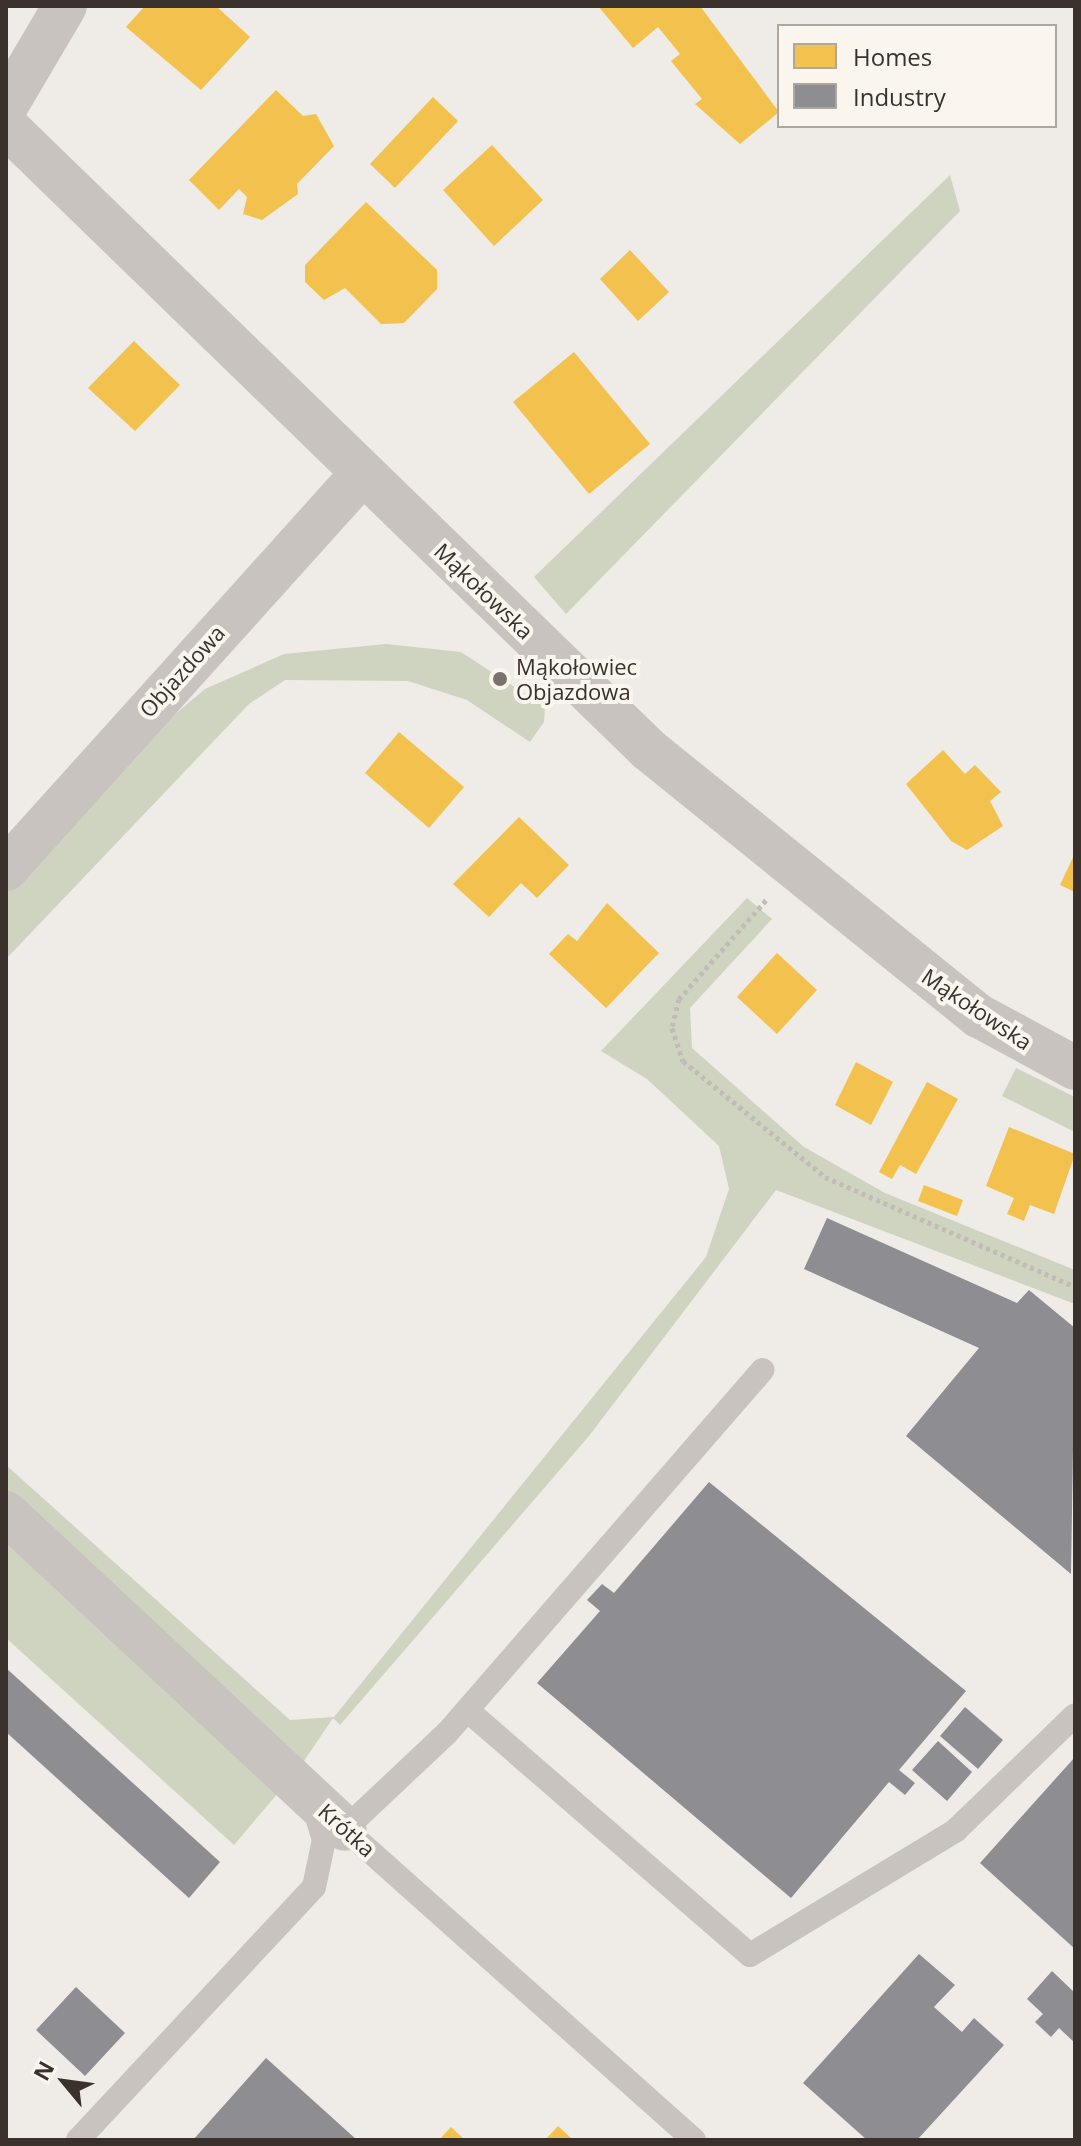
<!DOCTYPE html>
<html>
<head>
<meta charset="utf-8">
<style>
	body { margin:0 }
	#map { position:relative; width:1081px; height:2146px; overflow:hidden; background:#efebe6; font-family:"Open Sans",sans-serif }
	div>[style] { position:absolute }
	[style*='--x'] { left:calc(var(--x)*1px); top:calc(var(--y)*1px); width:calc(var(--w)*1px); rotate:calc(var(--a)*1deg) }
	.green>* { inset:0; background:#cfd4c0 }
	.homes>* { inset:0; background:#f2c14e }
	.industry>* { inset:0; background:#8d8d92 }
	.path>* { height:5px; margin-top:-2.5px; transform-origin:0; background:repeating-linear-gradient(90deg,#c1bcb6 0 4px,transparent 0 8px) }
	.service>* { height:24px; margin:-12px; padding:0 12px; transform-origin:12px; border-radius:12px; background:#c8c3be }
	.minor>* { height:44px; margin:-22px; padding:0 22px; transform-origin:22px; border-radius:22px; background:#c8c3be }
	.tertiary>* { height:44px; margin:-22px; padding:0 22px; transform-origin:22px; border-radius:22px; background:#c8c3be }
	.dots>* { width:22px; height:22px; translate:-50% -50%; box-sizing:border-box; border:4px solid #faf6ee; border-radius:50% }
	span { translate:-50% -50%; white-space:nowrap; text-align:center; line-height:1.15; -webkit-text-stroke:8px #faf6ee; paint-order:stroke }
	.street-label { font-size:22px; color:#3a312c }
	.poi-label { font-size:22px; color:#3a312c }
	.left { translate:0 -50%; text-align:left }
	.frame { position:absolute; inset:0; border:8px solid #3a312c; pointer-events:none }
	.legend { position:absolute; left:777px; top:24px; width:280px; height:104px; box-sizing:border-box; background:#faf6ee; border:2px solid #ada7a0; margin:0; padding:10px 14px; list-style:none; font-size:24px; color:#3a312c }
	.legend li { display:flex; align-items:center; gap:16px; height:40px }
	.legend b { width:40px; border:2px solid #ada7a0 }
	.north { position:absolute; left:24px; top:2042px; width:80px; height:80px; -webkit-text-stroke:6px #faf6ee; paint-order:stroke; rotate:299deg; font-size:22px; font-weight:700; line-height:32px; text-align:center; color:#3a312c }
	.north::after { content:''; display:block; margin:auto; width:28px; height:36px; background:#3a312c; clip-path:polygon(50% 0,100% 100%,50% 72%,0 100%) }
</style>
</head>
<body>
<div id="map">
	<div class="green">
		<i style="clip-path:polygon(950px 175px,960px 211px,566px 614px,534px 577px)"></i>
		<i style="clip-path:polygon(386px 644px,461px 652px,545px 707px,544px 722px,530px 742px,467px 700px,408px 681px,285px 680px,249px 704px,6px 959px,6px 893px,136px 747px,205px 689px,284px 654px)"></i>
		<i style="clip-path:polygon(747px 898px,772px 919px,690px 1008px,692px 1048px,804px 1147px,885px 1193px,1075px 1270px,1075px 1304px,776px 1190px,589px 1436px,340px 1725px,333px 1718px,302px 1764px,6px 1495px,6px 1465px,290px 1720px,334px 1717px,706px 1257px,729px 1189px,719px 1146px,647px 1079px,601px 1051px)"></i>
		<i style="clip-path:polygon(1016px 1068px,1075px 1097px,1075px 1132px,1002px 1096px)"></i>
		<i style="clip-path:polygon(6px 1539px,278px 1793px,234px 1845px,6px 1638px)"></i>
	</div>
	<div class="homes">
		<i style="clip-path:polygon(145px 6px,216px 6px,250px 37px,201px 90px,126px 27px)"></i>
		<i style="clip-path:polygon(598px 6px,700px 6px,779px 112px,740px 144px,695px 104px,702px 99px,671px 61px,680px 54px,658px 27px,633px 48px)"></i>
		<i style="clip-path:polygon(276px 90px,303px 116px,316px 114px,334px 146px,297px 184px,298px 194px,262px 220px,243px 214px,247px 197px,239px 189px,219px 210px,189px 180px)"></i>
		<i style="clip-path:polygon(433px 97px,458px 121px,395px 188px,370px 164px)"></i>
		<i style="clip-path:polygon(492px 145px,543px 200px,494px 246px,443px 190px)"></i>
		<i style="clip-path:polygon(366px 202px,437px 270px,437px 289px,404px 323px,381px 324px,345px 288px,324px 300px,305px 282px,305px 265px)"></i>
		<i style="clip-path:polygon(630px 250px,669px 292px,638px 321px,600px 279px)"></i>
		<i style="clip-path:polygon(134px 341px,180px 385px,135px 431px,88px 388px)"></i>
		<i style="clip-path:polygon(574px 352px,650px 444px,589px 494px,513px 402px)"></i>
		<i style="clip-path:polygon(399px 732px,464px 787px,429px 828px,365px 773px)"></i>
		<i style="clip-path:polygon(943px 750px,965px 774px,975px 765px,1001px 792px,990px 801px,1003px 826px,967px 850px,951px 841px,906px 784px)"></i>
		<i style="clip-path:polygon(519px 817px,569px 865px,537px 898px,521px 883px,489px 917px,453px 884px)"></i>
		<i style="clip-path:polygon(1075px 853px,1075px 892px,1060px 885px)"></i>
		<i style="clip-path:polygon(607px 903px,659px 953px,606px 1008px,549px 954px,568px 934px,577px 941px)"></i>
		<i style="clip-path:polygon(777px 953px,817px 990px,777px 1034px,737px 997px)"></i>
		<i style="clip-path:polygon(856px 1062px,893px 1082px,871px 1125px,835px 1105px)"></i>
		<i style="clip-path:polygon(927px 1082px,958px 1099px,916px 1174px,900px 1165px,892px 1179px,879px 1172px)"></i>
		<i style="clip-path:polygon(1009px 1127px,1075px 1154px,1054px 1214px,1030px 1205px,1024px 1221px,1007px 1214px,1014px 1198px,986px 1186px)"></i>
		<i style="clip-path:polygon(924px 1185px,963px 1200px,957px 1216px,918px 1201px)"></i>
		<i style="clip-path:polygon(558px 2126px,573px 2140px,545px 2140px)"></i>
		<i style="clip-path:polygon(451px 2127px,465px 2140px,439px 2140px)"></i>
	</div>
	<div class="industry">
		<i style="clip-path:polygon(827px 1218px,1017px 1303px,1029px 1290px,1075px 1328px,1071px 1574px,906px 1436px,979px 1348px,804px 1269px)"></i>
		<i style="clip-path:polygon(709px 1482px,966px 1691px,899px 1770px,915px 1783px,905px 1795px,889px 1782px,791px 1898px,537px 1683px,600px 1611px,587px 1600px,602px 1584px,614px 1593px)"></i>
		<i style="clip-path:polygon(6px 1668px,220px 1862px,189px 1898px,6px 1732px)"></i>
		<i style="clip-path:polygon(965px 1707px,1003px 1740px,978px 1769px,940px 1736px)"></i>
		<i style="clip-path:polygon(938px 1741px,972px 1772px,947px 1801px,912px 1770px)"></i>
		<i style="clip-path:polygon(1075px 1757px,1075px 1949px,980px 1863px)"></i>
		<i style="clip-path:polygon(919px 1954px,955px 1985px,934px 2007px,962px 2032px,974px 2018px,1004px 2045px,917px 2140px,867px 2140px,803px 2083px)"></i>
		<i style="clip-path:polygon(1052px 1971px,1075px 1993px,1075px 2043px,1059px 2028px,1051px 2037px,1035px 2022px,1043px 2014px,1027px 1999px)"></i>
		<i style="clip-path:polygon(76px 1987px,125px 2033px,85px 2076px,36px 2030px)"></i>
		<i style="clip-path:polygon(266px 2058px,357px 2140px,193px 2140px)"></i>
	</div>
	<div class="path">
		<i style="--x:766;--y:900;--w:132;--a:131.3"></i>
		<i style="--x:679;--y:999;--w:30;--a:104"></i>
		<i style="--x:672;--y:1028;--w:35;--a:72"></i>
		<i style="--x:683;--y:1061;--w:183;--a:39.2"></i>
		<i style="--x:825;--y:1177;--w:273;--a:23.7"></i>
	</div>
	<div class="service">
		<i style="--x:467;--y:1710;--w:374;--a:40.9"></i>
		<i style="--x:750;--y:1955;--w:241;--a:-31.2"></i>
		<i style="--x:956;--y:1830;--w:165;--a:-44"></i>
		<i style="--x:78;--y:2140;--w:346;--a:-47"></i>
		<i style="--x:314;--y:1887;--w:48;--a:-78"></i>
		<i style="--x:324;--y:1840;--w:34;--a:-107"></i>
		<i style="--x:694;--y:2140;--w:467;--a:-138.3"></i>
		<i style="--x:345;--y:1829;--w:140;--a:-43.3"></i>
		<i style="--x:447;--y:1733;--w:481;--a:-49"></i>
	</div>
	<div class="minor">
		<i style="--x:6;--y:106;--w:116;--a:-59.5"></i>
		<i style="--x:6;--y:869;--w:530;--a:-47.98"></i>
		<i style="--x:6;--y:1513;--w:463;--a:43"></i>
	</div>
	<div class="tertiary">
		<i style="--x:6;--y:126;--w:896;--a:44.14"></i>
		<i style="--x:649;--y:750;--w:424;--a:38.9"></i>
		<i style="--x:979;--y:1016;--w:109;--a:28.4"></i>
	</div>
	<div class="dots">
		<i style="left:500px;top:679px;background:#79726d"></i>
	</div>
	<div class="street-label">
		<span style="left:484px;top:591px;rotate:44deg">Mąkołowska</span>
		<span style="left:182px;top:671px;rotate:-48deg">Objazdowa</span>
		<span style="left:977px;top:1009px;rotate:34deg">Mąkołowska</span>
		<span style="left:347px;top:1830px;rotate:42deg">Krótka</span>
	</div>
	<div class="poi-label">
		<span class="left" style="left:516px;top:679px">Mąkołowiec<br>Objazdowa</span>
	</div>
	<div class="frame"></div>
	<ul class="legend">
	<li><b style="height:22px;background:#f2c14e"></b>Homes</li>
	<li><b style="height:22px;background:#8d8d92"></b>Industry</li>
	</ul>
	<div class="north">N</div>
</div>
</body>
</html>
